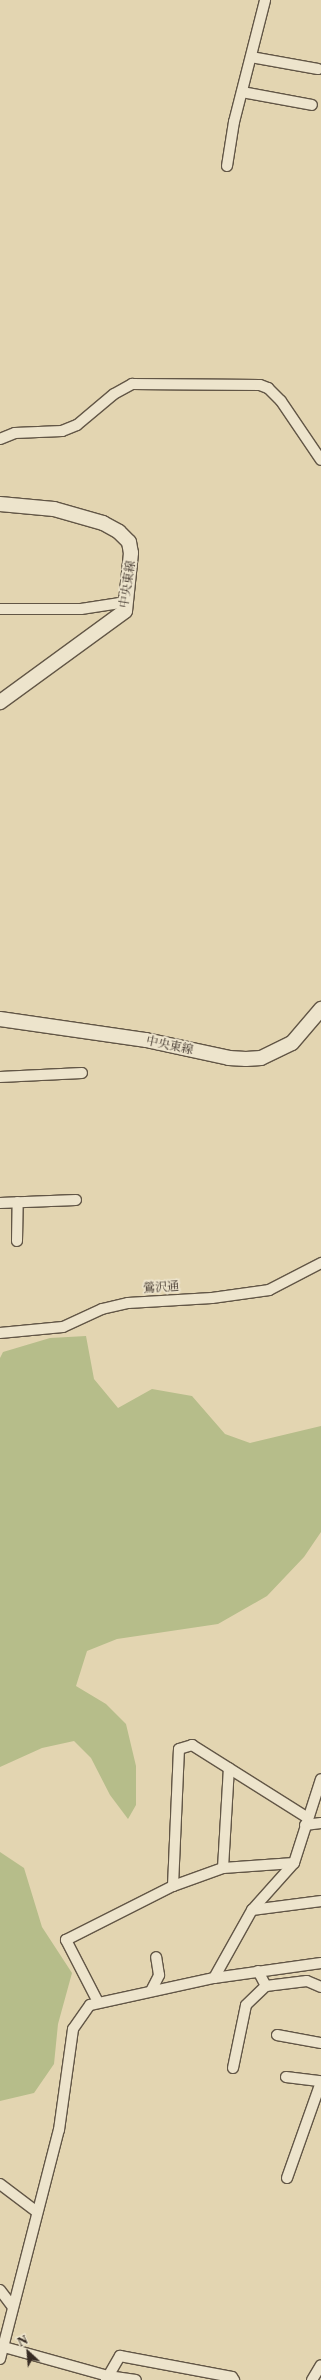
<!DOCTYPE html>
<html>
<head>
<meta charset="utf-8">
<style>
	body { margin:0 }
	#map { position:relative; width:321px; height:2380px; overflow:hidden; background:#e3d5b1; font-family:"Libre Caslon Text","Noto Serif JP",serif }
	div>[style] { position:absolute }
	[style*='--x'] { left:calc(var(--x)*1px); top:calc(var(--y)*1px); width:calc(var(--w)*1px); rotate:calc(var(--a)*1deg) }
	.green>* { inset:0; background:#b6bd8a }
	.roads { filter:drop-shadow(1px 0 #625646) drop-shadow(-1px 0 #625646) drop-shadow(0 1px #625646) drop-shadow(0 -1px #625646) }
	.minor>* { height:10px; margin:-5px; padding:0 5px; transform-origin:5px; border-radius:5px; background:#ede4cc }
	.secondary>* { height:14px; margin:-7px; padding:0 7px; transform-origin:7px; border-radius:7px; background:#ede4cc }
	span { translate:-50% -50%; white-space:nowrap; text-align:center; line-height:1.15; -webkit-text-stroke:3.5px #ede4cc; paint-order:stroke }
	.street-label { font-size:12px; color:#372b23 }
	.north { position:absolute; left:8px; top:2332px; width:40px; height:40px; -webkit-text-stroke:3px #ede4cc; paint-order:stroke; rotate:334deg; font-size:11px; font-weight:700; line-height:16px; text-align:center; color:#372b23 }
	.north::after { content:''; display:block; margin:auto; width:14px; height:18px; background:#372b23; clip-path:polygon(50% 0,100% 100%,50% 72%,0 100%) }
</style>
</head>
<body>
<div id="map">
	<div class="green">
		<i style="clip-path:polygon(86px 1336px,94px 1379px,118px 1408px,152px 1389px,192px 1396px,225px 1434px,250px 1443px,321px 1426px,321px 1532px,304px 1557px,267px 1596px,218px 1624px,117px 1639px,87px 1651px,76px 1686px,106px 1704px,126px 1724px,136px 1766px,136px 1805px,128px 1819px,110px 1795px,91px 1758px,74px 1741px,42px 1748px,0 1767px,0 1358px,3px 1352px,50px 1338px)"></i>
		<i style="clip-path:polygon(0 1852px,24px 1868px,42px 1927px,72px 1973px,58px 2024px,54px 2064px,34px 2093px,0 2101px)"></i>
	</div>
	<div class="roads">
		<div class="minor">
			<i style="--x:251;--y:57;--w:68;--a:10.2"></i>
			<i style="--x:242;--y:92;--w:71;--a:10.5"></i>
			<i style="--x:227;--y:166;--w:45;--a:-81"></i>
			<i style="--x:234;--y:122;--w:126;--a:-75.7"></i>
			<i style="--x:0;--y:439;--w:16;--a:-22"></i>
			<i style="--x:15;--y:433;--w:47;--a:-2.4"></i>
			<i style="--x:62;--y:431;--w:16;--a:-22"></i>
			<i style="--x:77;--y:425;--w:48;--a:-40"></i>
			<i style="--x:114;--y:394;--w:21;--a:-29"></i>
			<i style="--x:132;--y:384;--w:128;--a:0.4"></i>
			<i style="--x:260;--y:385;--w:9;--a:21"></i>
			<i style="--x:268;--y:388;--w:18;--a:45"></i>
			<i style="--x:281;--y:401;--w:71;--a:55.9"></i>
			<i style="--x:0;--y:609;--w:81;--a:0"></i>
			<i style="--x:81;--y:609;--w:46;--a:-8.8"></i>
			<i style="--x:0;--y:1077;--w:82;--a:-2.8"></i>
			<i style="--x:0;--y:1203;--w:76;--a:-2.3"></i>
			<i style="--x:17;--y:1241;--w:39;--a:-89"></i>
			<i style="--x:0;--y:1333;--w:63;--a:-5.4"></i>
			<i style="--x:63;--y:1327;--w:43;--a:-24.8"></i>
			<i style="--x:102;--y:1309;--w:27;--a:-13"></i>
			<i style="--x:128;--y:1303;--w:84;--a:-3.4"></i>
			<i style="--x:212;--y:1298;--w:58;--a:-8"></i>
			<i style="--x:269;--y:1290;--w:59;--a:-27.4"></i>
			<i style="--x:305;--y:1825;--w:16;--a:-7"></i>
			<i style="--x:223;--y:1868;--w:100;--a:-86.6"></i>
			<i style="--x:173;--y:1886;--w:137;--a:-87.5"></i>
			<i style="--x:179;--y:1749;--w:14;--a:-17"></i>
			<i style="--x:192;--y:1745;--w:137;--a:32.2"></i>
			<i style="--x:252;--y:1910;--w:70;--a:-7.4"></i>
			<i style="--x:258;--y:1971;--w:17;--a:62"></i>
			<i style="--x:266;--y:1986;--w:41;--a:-7"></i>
			<i style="--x:307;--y:1981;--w:15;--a:23"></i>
			<i style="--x:214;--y:1978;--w:78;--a:-60.8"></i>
			<i style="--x:252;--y:1910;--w:63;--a:-48.2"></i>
			<i style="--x:294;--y:1863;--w:88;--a:-72.2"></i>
			<i style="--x:151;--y:1991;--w:18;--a:-63"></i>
			<i style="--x:159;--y:1975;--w:18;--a:-99"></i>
			<i style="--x:98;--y:2002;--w:70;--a:-117.3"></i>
			<i style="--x:66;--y:1940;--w:120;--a:-26.8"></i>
			<i style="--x:173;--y:1886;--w:53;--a:-19.8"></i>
			<i style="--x:223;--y:1868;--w:71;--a:-4"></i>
			<i style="--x:277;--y:2035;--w:45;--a:10.3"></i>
			<i style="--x:233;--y:2068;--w:64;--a:-78.3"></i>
			<i style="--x:246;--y:2005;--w:28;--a:-44"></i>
			<i style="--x:286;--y:2077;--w:35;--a:7"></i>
			<i style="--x:287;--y:2178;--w:102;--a:-70.5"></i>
			<i style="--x:0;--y:2184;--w:46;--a:37.1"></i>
			<i style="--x:0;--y:2290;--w:20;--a:53"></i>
			<i style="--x:4;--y:2347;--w:108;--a:15.6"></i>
			<i style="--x:108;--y:2376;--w:28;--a:8"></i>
			<i style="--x:0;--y:2359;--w:236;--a:-75.6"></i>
			<i style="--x:59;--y:2130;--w:102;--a:-82.1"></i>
			<i style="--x:73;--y:2029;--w:29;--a:-55"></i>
			<i style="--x:90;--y:2005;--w:127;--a:-12.3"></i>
			<i style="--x:214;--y:1978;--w:108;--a:-8"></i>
			<i style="--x:106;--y:2380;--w:28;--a:-60"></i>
			<i style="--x:120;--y:2356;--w:114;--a:10.6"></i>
			<i style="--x:232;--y:2377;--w:4;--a:56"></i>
			<i style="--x:312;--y:2380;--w:17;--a:-59"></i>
		</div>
		<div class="secondary">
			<i style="--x:0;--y:504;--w:54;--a:5.3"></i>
			<i style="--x:54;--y:509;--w:51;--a:15.9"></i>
			<i style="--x:103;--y:523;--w:18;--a:29"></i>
			<i style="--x:119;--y:532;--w:14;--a:45"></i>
			<i style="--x:129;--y:542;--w:11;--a:80"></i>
			<i style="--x:131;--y:553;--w:58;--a:95.9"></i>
			<i style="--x:125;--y:611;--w:155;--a:143.9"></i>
			<i style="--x:0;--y:1019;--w:148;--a:8.2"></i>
			<i style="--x:146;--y:1040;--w:85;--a:12.2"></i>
			<i style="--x:229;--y:1058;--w:17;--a:3"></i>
			<i style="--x:246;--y:1059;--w:15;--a:-4"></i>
			<i style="--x:261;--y:1058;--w:34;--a:-26"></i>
			<i style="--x:292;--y:1043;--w:45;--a:-49.5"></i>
		</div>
	</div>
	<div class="street-label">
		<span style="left:127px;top:584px;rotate:-81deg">中央東線</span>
		<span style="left:170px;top:1045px;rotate:12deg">中央東線</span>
		<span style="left:161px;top:1287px;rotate:-4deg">鶯沢通</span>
	</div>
	<div class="north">N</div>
</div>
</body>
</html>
